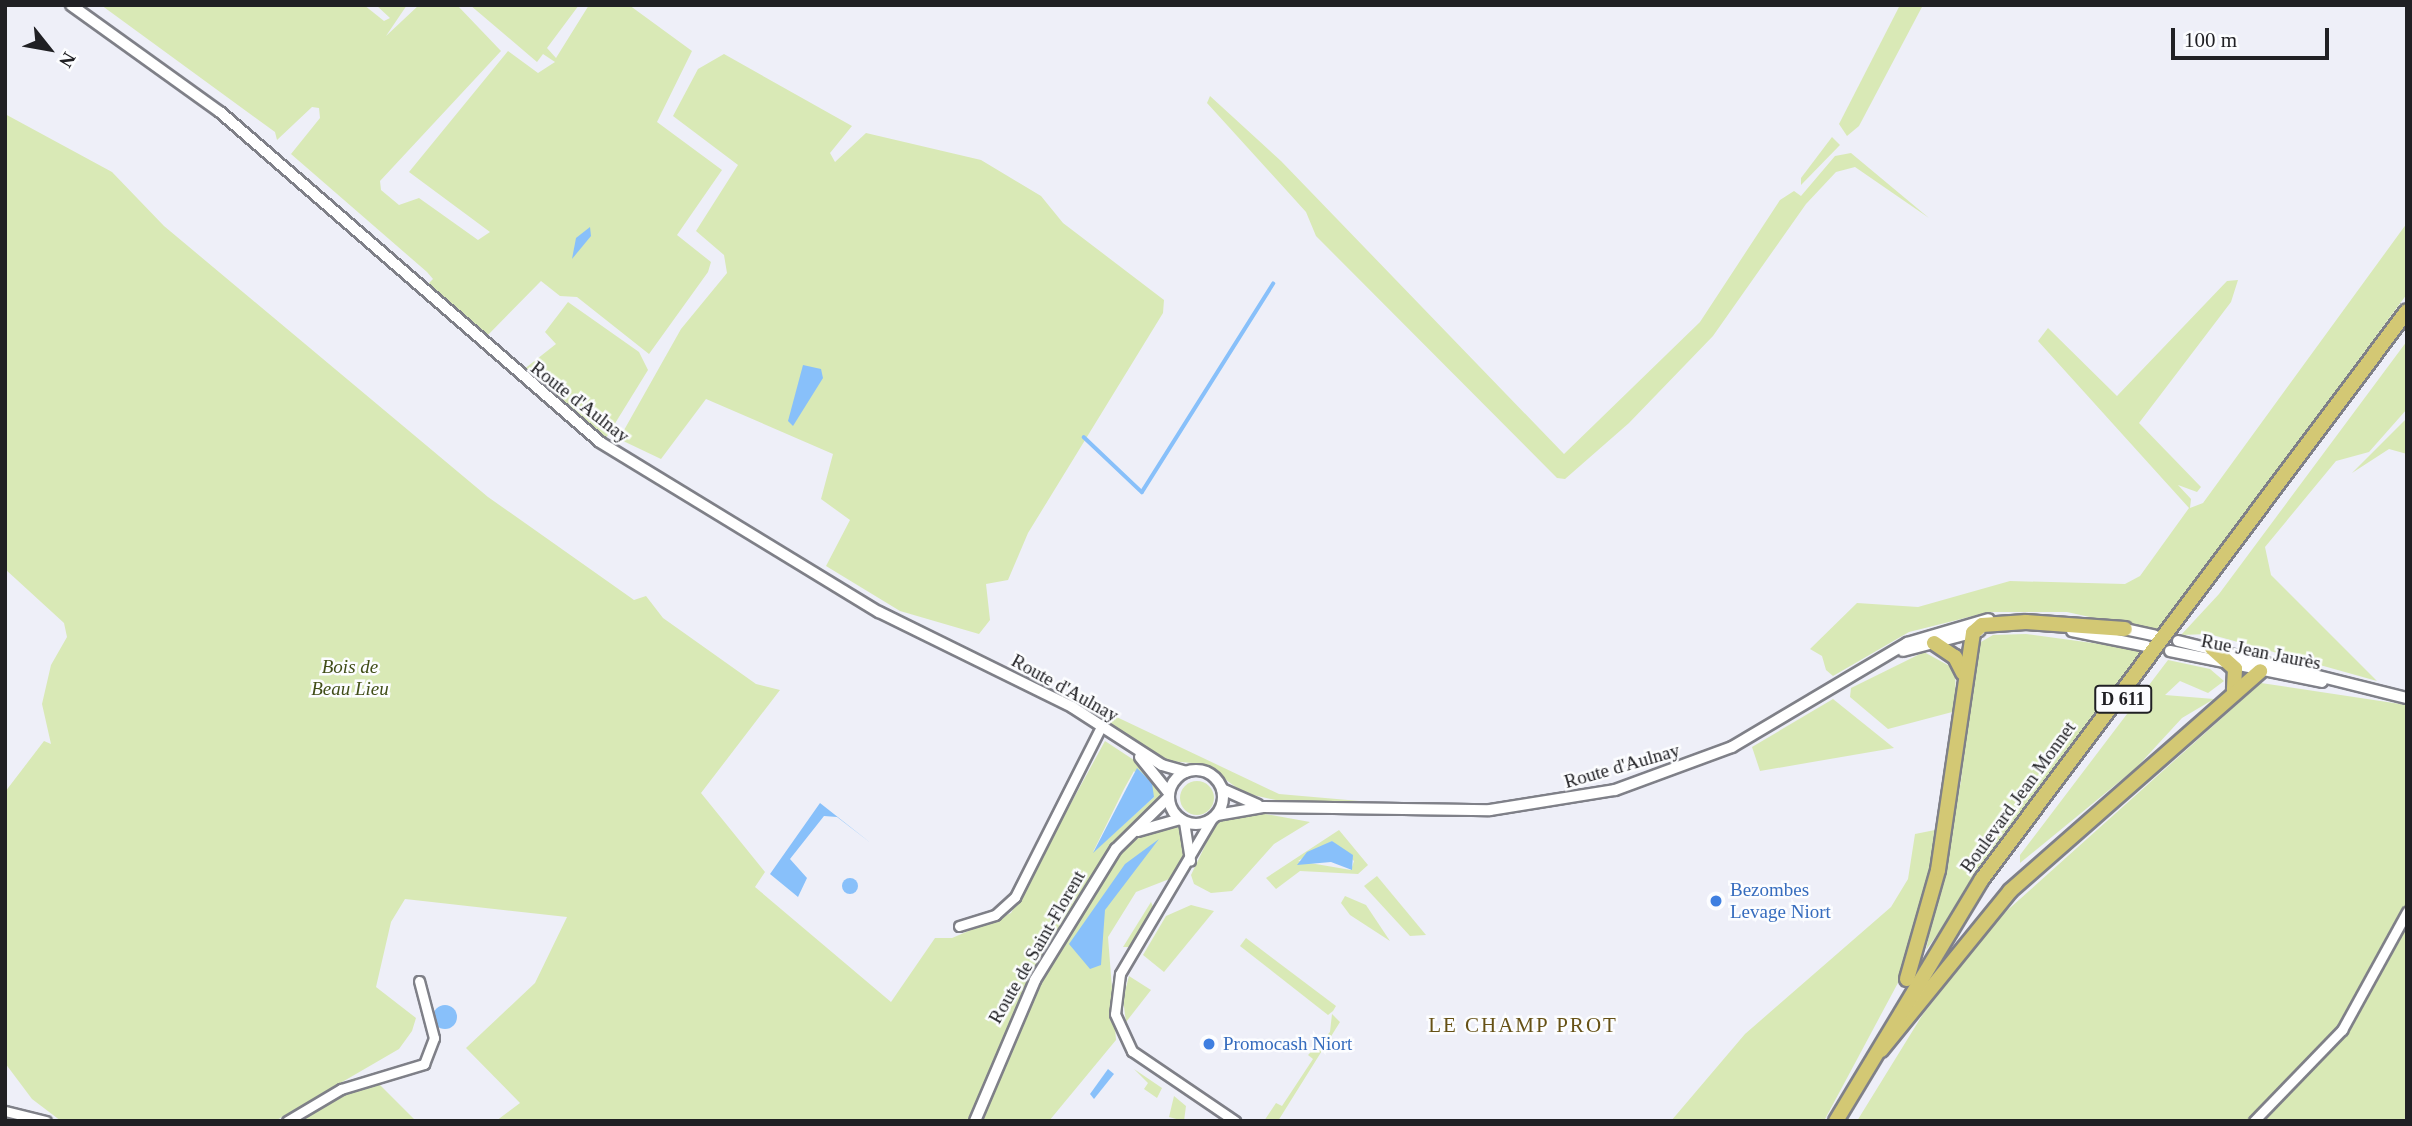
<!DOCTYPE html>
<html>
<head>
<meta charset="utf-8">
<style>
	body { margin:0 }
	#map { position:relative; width:2412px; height:1126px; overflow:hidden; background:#eeeff8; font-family:"Times New Roman",serif }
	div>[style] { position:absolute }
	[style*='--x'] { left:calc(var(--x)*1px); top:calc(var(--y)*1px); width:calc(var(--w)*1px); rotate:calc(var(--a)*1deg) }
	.green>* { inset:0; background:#d9e9b6 }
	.round { border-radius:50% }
	.water>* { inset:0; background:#88c0fa }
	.stream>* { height:3.5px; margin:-1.75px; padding:0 1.75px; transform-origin:1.75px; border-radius:1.75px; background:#88c0fa }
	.roads { filter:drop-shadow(2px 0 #7f8088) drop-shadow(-2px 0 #7f8088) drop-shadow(0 2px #7f8088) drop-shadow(0 -2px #7f8088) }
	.minor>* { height:9px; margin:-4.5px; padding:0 4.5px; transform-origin:4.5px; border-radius:4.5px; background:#fff }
	.tertiary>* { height:10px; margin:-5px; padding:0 5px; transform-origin:5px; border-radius:5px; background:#fff }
	.tertiary>.ring { margin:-5px; padding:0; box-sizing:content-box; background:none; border:10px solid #fff; border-radius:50% }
	.primary>* { height:14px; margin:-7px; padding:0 7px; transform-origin:7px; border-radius:7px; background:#d3c874 }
	.dots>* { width:19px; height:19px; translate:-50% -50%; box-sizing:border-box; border:4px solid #fcfdff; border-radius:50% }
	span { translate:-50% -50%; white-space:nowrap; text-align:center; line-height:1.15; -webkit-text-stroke:5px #fcfdff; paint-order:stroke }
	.shield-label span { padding:2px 5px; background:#fcfdff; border:2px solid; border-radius:5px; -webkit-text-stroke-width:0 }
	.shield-label { font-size:18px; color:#202024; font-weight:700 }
	.street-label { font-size:19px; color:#202024 }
	.park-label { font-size:19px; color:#414e18; font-style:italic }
	.shop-label { font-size:19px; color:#366cbe }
	.left { translate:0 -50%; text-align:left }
	.neighbourhood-label { font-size:21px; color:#665116; letter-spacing:2px }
	.frame { position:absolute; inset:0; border:7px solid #202024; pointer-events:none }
	.north { position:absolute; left:14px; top:14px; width:70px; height:70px; -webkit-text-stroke:5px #fcfdff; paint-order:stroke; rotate:121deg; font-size:19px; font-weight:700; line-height:28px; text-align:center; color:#202024 }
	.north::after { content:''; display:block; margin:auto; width:24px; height:32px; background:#202024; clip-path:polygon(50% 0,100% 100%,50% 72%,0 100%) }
	.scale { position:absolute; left:2171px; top:28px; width:158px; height:32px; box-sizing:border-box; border:4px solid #202024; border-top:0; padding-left:9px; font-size:21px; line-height:24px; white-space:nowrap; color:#202024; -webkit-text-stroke:5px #fcfdff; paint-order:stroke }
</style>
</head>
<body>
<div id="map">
	<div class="green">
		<i style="clip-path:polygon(101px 5px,364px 5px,384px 21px,390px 18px,376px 5px,407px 5px,386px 36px,419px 5px,457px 5px,501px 51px,380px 181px,381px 190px,399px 205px,419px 198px,478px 240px,490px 232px,409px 172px,508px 51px,538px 73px,555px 62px,543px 54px,537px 62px,470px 5px,579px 5px,547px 48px,556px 58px,589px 5px,629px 5px,692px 51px,657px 122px,722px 170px,677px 235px,711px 262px,708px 272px,649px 354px,577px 297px,560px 296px,541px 281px,485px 338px,426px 286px,433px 279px,427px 272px,291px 154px,320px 118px,319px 108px,312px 107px,277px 140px,275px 132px)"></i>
		<i style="clip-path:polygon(1900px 5px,1923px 5px,1859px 126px,1847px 136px,1839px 124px)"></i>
		<i style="clip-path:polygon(724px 54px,852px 126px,830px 153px,835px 162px,866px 133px,981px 160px,1041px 196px,1063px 223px,1164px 300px,1163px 313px,1028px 533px,1008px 580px,986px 584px,990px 620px,979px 634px,900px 611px,826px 566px,850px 520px,821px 499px,833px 454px,706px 399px,661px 459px,619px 439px,681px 329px,727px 273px,724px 255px,696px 231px,738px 165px,673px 116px,698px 69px)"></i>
		<i style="clip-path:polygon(1210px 96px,1281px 161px,1564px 454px,1700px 322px,1780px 200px,1794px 191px,1801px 196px,1835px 156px,1851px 153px,1929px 218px,1855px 167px,1836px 172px,1806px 204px,1713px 336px,1629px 423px,1565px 479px,1557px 478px,1316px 236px,1306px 212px,1207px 103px)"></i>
		<i style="clip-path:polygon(evenodd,5px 114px,112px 172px,164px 226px,488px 497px,634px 600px,646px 596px,663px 618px,756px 684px,780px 690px,701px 793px,765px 872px,755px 887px,891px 1002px,935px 938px,952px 938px,1011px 913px,1105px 741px,1143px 766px,1163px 791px,1159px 802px,1112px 845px,1030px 980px,970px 1121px,496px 1121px,520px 1103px,466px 1048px,535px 983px,567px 917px,405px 899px,391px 922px,376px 987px,416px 1018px,412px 1031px,399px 1049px,275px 1121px,61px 1121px,32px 1099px,5px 1063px,5px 792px,44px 741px,51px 744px,42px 704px,51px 665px,67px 637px,64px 623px,5px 569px,5px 114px,1134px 771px,1154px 797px,1093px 852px,1124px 789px,1134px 771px)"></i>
		<i style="clip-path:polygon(1832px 137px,1840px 145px,1801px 185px,1801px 178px)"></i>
		<i style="clip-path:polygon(2407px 223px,2407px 294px,2158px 632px,2067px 612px,1989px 612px,1909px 632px,1833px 676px,1826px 670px,1822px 656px,1810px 649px,1857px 603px,1918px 607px,2010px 581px,2125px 584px,2140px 576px,2189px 508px,2038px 341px,2048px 328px,2117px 396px,2227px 281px,2238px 280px,2231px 302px,2139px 423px,2201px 487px,2197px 492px,2178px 485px,2191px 499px,2190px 508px,2203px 503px)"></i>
		<i style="clip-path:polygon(568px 302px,639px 352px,648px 370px,606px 438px,523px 370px,556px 344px,545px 332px)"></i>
		<i style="clip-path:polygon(2407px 341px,2407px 409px,2369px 452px,2336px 461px,2265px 547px,2271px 575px,2377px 681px,2209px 634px,2181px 635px,2219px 594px)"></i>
		<i style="clip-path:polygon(2407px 418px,2407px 454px,2389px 449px,2352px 473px)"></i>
		<i style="clip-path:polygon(2026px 634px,2144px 650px,1926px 950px,1961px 781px,1974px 646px,1993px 635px)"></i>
		<i style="clip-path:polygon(1924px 652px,1955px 669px,1956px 711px,1888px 729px,1850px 697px,1851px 688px)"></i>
		<i style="clip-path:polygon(2168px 660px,2210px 669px,2224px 681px,2208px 693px,2180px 681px,2165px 695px,2214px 699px,2182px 718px,2136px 768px,2020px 863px,2020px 855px)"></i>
		<i style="clip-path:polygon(2261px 683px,2407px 705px,2407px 906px,2396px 922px,2401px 925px,2407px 918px,2407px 1121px,1857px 1121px,1923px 1014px,2001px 916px)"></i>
		<i style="clip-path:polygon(1833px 699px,1894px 748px,1760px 771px,1752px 747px)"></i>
		<i style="clip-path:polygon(1085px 702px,1279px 794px,1371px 802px,1294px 804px,1244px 793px,1204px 764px,1169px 761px,1083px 707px)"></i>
		<i class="round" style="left:1180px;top:781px;width:34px;height:34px"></i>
		<i style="clip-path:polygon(1260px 813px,1310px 822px,1274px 844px,1232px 891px,1211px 893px,1194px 884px,1191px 875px,1215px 825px,1231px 815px)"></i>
		<i style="clip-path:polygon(1172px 824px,1181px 828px,1185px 856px,1172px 878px,1136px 892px,1108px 937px,1116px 1040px,1049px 1121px,980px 1121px,1018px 1020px,1117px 856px,1144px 833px)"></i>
		<i style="clip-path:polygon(evenodd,1339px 830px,1368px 865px,1358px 874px,1300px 871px,1276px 889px,1266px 878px,1339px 830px,1332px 841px,1354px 861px,1351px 870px,1298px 861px,1332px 841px)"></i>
		<i style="clip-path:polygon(1935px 830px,1931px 877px,1907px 966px,1824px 1121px,1671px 1121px,1745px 1034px,1891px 907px,1908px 879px,1915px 834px)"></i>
		<i style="clip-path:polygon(1377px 876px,1426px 935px,1410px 936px,1364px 886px)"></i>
		<i style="clip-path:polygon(1345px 896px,1366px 905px,1390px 941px,1350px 915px,1341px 903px)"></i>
		<i style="clip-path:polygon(1151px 902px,1154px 909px,1130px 947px,1123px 947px)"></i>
		<i style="clip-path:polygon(1191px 905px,1214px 911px,1164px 972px,1143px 955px,1166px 916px)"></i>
		<i style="clip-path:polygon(1246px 938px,1336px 1006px,1333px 1011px,1328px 1015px,1240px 946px)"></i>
		<i style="clip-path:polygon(1129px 976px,1151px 990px,1126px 1022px,1123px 999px)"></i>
		<i style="clip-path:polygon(1332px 1014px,1340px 1022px,1278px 1121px,1264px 1121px,1276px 1103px,1282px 1106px,1313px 1059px,1308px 1055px,1330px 1032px)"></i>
		<i style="clip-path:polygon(1134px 1069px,1162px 1088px,1157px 1098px,1144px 1089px,1148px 1083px)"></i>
		<i style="clip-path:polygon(378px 1083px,416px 1121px,297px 1121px,346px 1093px)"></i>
		<i style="clip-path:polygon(1174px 1096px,1186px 1106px,1184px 1121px,1161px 1115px,1169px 1117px)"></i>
	</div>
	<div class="water">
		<i style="clip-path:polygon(590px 227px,591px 236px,572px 259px,576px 238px)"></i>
		<i style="clip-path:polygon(803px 365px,821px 369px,823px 378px,793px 426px,788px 421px)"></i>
		<i style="clip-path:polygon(1137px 768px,1152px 783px,1154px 797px,1093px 853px)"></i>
		<i style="clip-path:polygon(820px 803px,872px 844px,837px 817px,824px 816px,790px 859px,807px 878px,798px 897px,770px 874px)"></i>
		<i style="clip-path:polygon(1159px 839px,1105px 910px,1101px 965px,1090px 969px,1069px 944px,1125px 864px)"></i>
		<i style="clip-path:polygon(1332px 841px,1353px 855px,1352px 870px,1331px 862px,1297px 865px,1307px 852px)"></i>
		<i class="round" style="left:842px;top:878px;width:16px;height:16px"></i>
		<i class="round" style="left:433px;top:1005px;width:24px;height:24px"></i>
		<i style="clip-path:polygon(1108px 1069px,1114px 1074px,1094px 1099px,1090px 1094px)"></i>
	</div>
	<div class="stream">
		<i style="--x:1084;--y:437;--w:80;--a:43.5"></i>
		<i style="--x:1142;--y:492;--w:246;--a:-57.8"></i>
	</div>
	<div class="roads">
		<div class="minor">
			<i style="--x:1211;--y:820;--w:179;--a:120.6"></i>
			<i style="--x:1120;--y:974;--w:40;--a:97.1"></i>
			<i style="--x:1115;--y:1014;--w:41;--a:65.3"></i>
			<i style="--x:1132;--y:1051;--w:125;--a:34.2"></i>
			<i style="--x:1184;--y:822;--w:39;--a:81"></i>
			<i style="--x:959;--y:926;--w:38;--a:-17"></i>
			<i style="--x:995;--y:915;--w:27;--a:-42"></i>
			<i style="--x:1015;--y:897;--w:193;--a:-63.2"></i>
			<i style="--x:5;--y:1111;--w:42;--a:13.7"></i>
			<i style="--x:287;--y:1121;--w:63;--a:-30.7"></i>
			<i style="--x:341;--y:1089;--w:87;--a:-16.8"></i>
			<i style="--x:424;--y:1064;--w:28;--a:-69"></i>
			<i style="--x:434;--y:1038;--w:59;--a:-104.7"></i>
			<i style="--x:2254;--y:1121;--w:127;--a:-46"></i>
			<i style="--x:2342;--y:1030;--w:135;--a:-61.2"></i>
		</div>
		<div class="tertiary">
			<i style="--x:71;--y:5;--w:183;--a:35.7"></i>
			<i style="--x:220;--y:112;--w:503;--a:40.97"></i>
			<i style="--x:600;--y:442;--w:327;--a:31.4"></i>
			<i style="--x:879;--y:612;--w:215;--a:26.2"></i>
			<i style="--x:1072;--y:707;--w:107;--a:32.8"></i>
			<i style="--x:1162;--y:765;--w:25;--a:16"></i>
			<i style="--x:2120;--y:628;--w:35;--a:12"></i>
			<i style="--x:2072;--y:631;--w:76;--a:11.5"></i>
			<i style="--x:2178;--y:641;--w:236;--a:14"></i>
			<i style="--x:1903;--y:651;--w:79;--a:-14.7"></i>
			<i style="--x:2170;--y:651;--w:155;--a:11.5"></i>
			<i style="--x:1140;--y:757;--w:46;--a:51.1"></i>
			<i class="ring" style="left:1169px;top:770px;width:44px;height:44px"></i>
			<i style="--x:1222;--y:789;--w:39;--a:24"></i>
			<i style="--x:1217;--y:815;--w:48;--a:-9.7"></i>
			<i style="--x:1264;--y:807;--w:226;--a:0.8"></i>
			<i style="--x:1490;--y:810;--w:127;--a:-9.1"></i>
			<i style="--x:1615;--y:790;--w:125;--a:-20.2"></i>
			<i style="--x:1732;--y:747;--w:204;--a:-30.7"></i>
			<i style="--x:1907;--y:643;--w:85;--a:-16.3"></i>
			<i style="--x:1138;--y:831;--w:44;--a:-15.9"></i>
			<i style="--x:975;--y:1121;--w:153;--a:-66.9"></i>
			<i style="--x:1035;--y:980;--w:154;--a:-58.3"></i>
			<i style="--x:1116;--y:849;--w:74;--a:-44.5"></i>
		</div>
		<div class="primary">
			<i style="--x:1934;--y:643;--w:25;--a:34"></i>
			<i style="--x:1955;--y:657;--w:18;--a:63"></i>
			<i style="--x:2212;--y:648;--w:31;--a:42"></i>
			<i style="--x:2235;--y:669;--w:21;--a:93"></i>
			<i style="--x:1907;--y:979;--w:113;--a:-74.1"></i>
			<i style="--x:1938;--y:870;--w:240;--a:-81.6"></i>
			<i style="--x:1973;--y:633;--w:12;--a:-42"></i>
			<i style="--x:1982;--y:625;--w:44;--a:-3.9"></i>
			<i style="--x:2026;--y:622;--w:99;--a:4"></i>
			<i style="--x:1881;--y:1050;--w:205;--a:-50.9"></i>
			<i style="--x:2010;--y:891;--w:333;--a:-41.3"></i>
			<i style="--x:1836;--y:1121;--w:283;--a:-58.9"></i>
			<i style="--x:1982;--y:879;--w:709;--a:-53.19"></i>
		</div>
	</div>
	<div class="dots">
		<i style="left:1716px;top:901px;background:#3f7fe0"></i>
		<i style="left:1209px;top:1044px;background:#3f7fe0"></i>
	</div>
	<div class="shield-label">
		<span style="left:2123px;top:699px">D 611</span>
	</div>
	<div class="street-label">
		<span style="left:580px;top:402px;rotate:38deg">Route d'Aulnay</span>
		<span style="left:2261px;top:652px;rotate:11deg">Rue Jean Jaurès</span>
		<span style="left:1065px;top:688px;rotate:29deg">Route d'Aulnay</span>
		<span style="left:1622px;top:766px;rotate:-16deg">Route d'Aulnay</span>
		<span style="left:2018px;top:797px;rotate:-54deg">Boulevard Jean Monnet</span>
		<span style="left:1037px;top:947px;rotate:-60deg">Route de Saint-Florent</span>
	</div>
	<div class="park-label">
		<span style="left:350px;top:678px">Bois de<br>Beau Lieu</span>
	</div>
	<div class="shop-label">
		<span class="left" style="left:1730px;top:901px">Bezombes<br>Levage Niort</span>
		<span class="left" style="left:1223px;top:1044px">Promocash Niort</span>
	</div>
	<div class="neighbourhood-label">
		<span style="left:1523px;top:1025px">LE CHAMP PROT</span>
	</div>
	<div class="frame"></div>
	<div class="north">N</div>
	<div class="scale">100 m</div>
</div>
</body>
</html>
